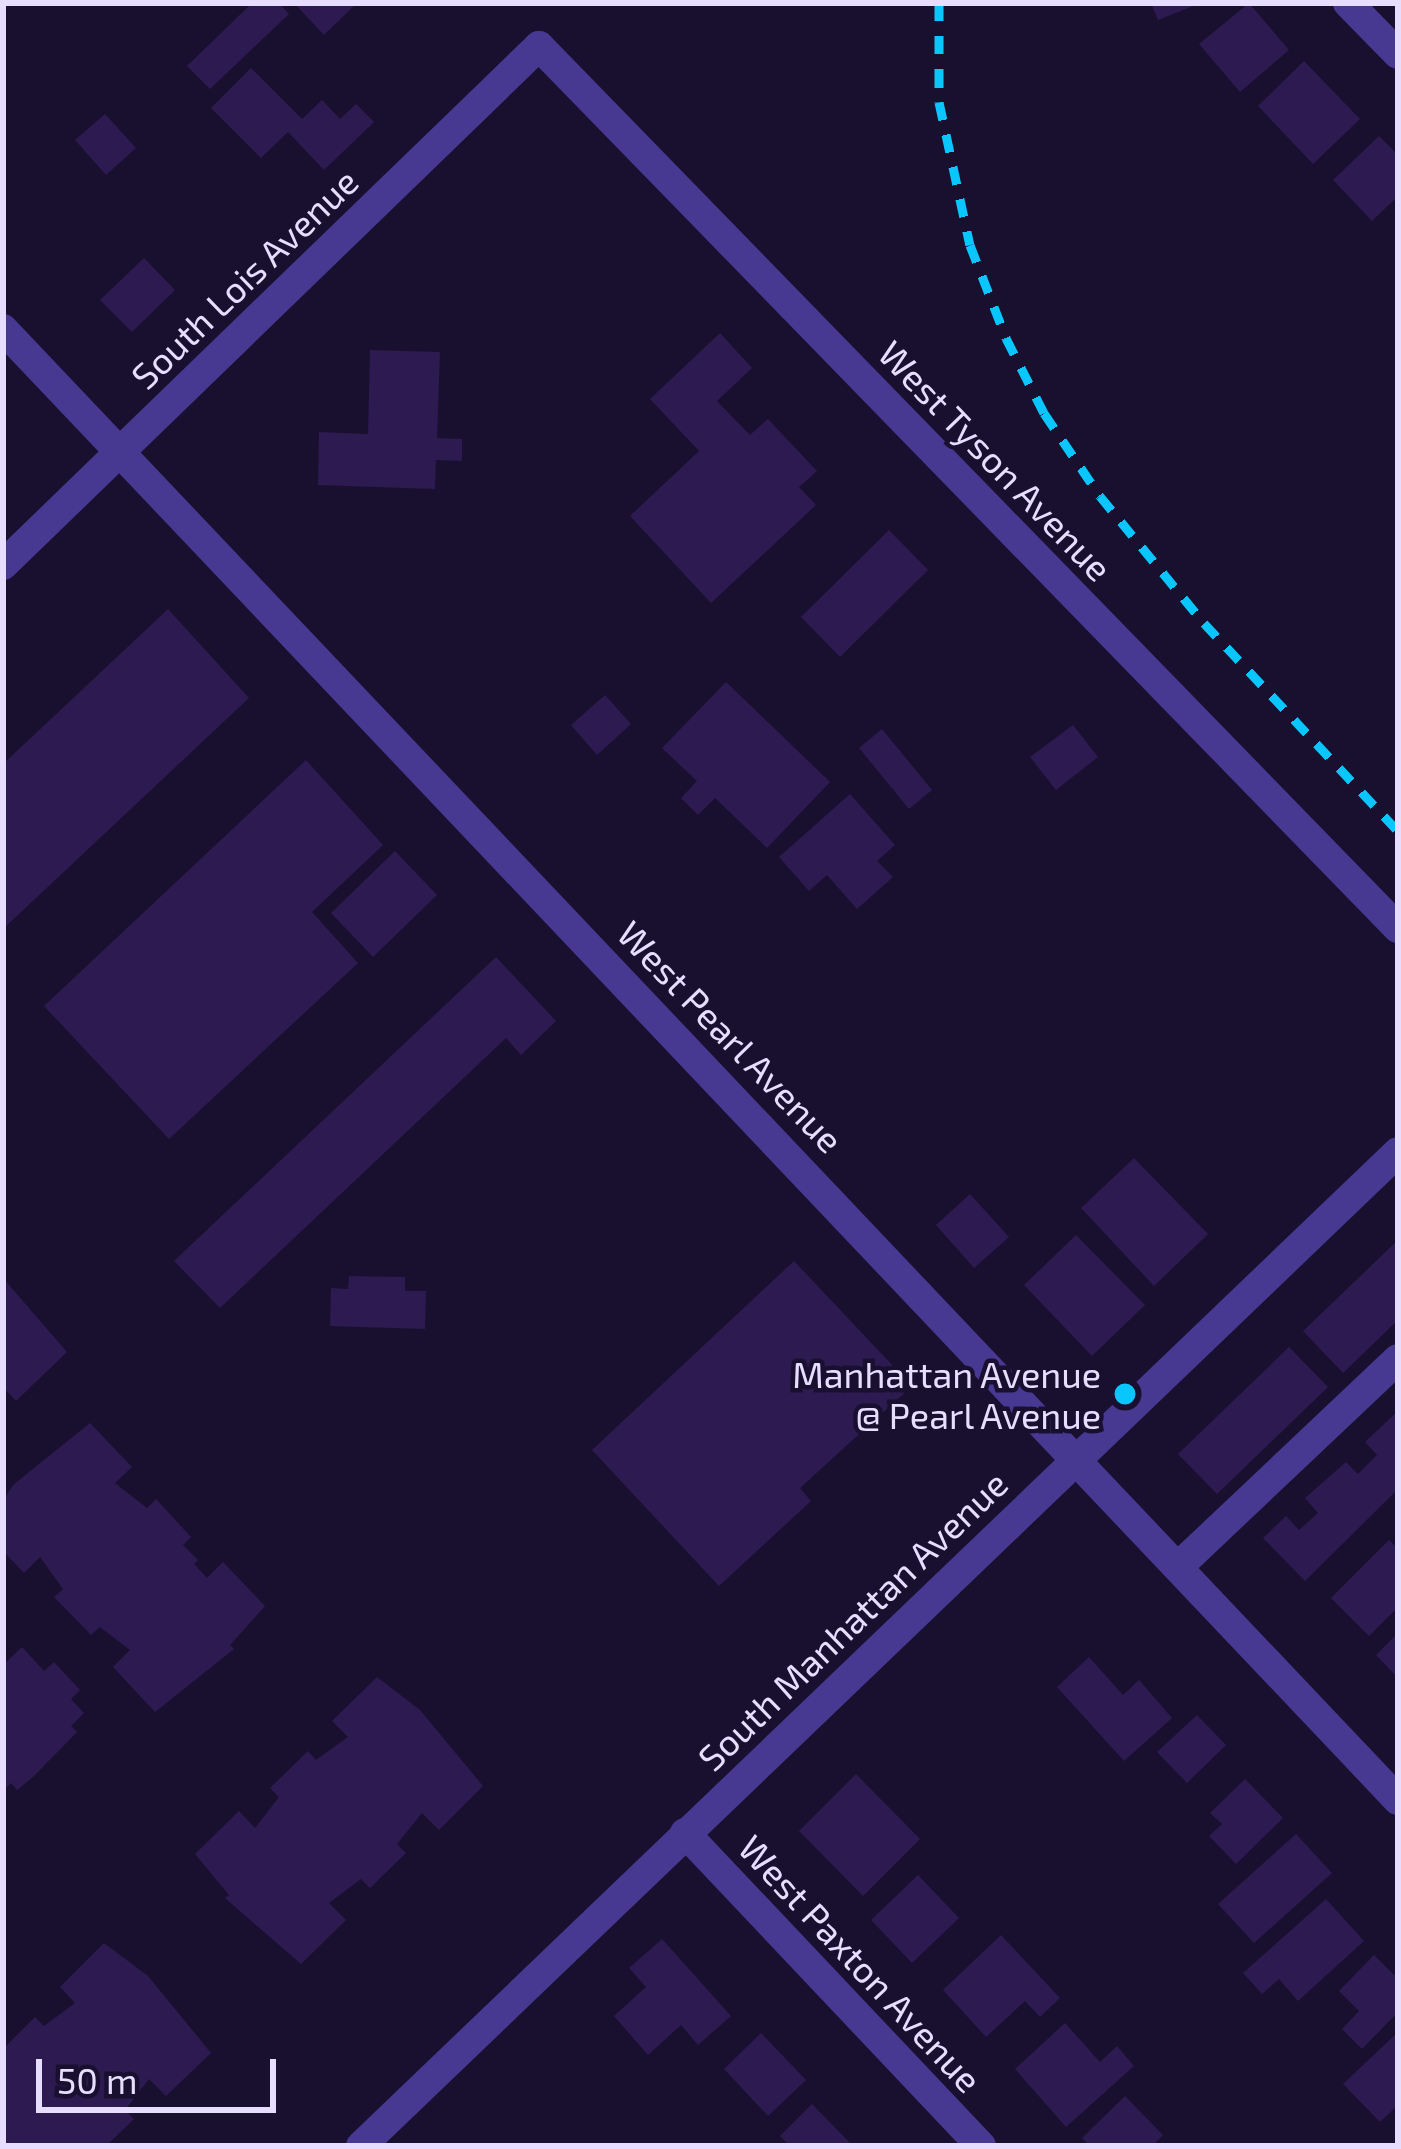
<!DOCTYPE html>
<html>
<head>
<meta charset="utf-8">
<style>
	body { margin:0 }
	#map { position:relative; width:1401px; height:2149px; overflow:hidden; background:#19102f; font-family:"Exo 2",sans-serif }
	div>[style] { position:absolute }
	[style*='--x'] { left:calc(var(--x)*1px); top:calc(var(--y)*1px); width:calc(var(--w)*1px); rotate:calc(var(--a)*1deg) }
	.building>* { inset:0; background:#2d1a51 }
	.minor>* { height:30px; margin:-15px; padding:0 15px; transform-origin:15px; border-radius:15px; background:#473891 }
	.rail>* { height:9px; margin-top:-4.5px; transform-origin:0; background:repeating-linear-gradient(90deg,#09c6ff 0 18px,transparent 0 33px) }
	.dots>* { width:33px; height:33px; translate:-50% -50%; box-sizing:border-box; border:6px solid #19102f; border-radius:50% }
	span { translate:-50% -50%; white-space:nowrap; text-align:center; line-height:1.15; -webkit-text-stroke:9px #19102f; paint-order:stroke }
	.street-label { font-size:36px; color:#e6ddff }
	.poi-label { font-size:36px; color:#e6ddff }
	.right { translate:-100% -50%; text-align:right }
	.frame { position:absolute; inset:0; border:6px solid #e6ddff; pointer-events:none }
	.scale { position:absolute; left:36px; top:2059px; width:240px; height:54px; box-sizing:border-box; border:6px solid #e6ddff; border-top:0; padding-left:15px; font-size:36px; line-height:42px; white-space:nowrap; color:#e6ddff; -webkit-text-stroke:9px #19102f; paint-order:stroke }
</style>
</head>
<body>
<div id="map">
	<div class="building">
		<i style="clip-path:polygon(252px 3px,279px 3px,289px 14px,210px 89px,187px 66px)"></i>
		<i style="clip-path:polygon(294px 3px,357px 3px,324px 35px)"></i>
		<i style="clip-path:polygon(1151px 3px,1201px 3px,1158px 20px)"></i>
		<i style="clip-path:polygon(1249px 3px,1289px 50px,1240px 92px,1199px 44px)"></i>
		<i style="clip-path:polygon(1304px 61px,1360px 119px,1313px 164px,1258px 106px)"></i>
		<i style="clip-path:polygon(251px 68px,302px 119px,322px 100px,340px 119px,356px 104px,374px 122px,324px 170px,288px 132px,261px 158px,211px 108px)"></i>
		<i style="clip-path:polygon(105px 114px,136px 148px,106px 175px,75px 140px)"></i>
		<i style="clip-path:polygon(1379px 136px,1398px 155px,1398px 196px,1372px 221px,1333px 180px)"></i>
		<i style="clip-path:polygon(144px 258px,175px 290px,132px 332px,100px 300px)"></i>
		<i style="clip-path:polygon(720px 333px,752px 368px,717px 401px,750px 435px,768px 419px,817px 471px,799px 487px,816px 505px,711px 603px,630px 516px,699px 451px,650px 399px)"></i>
		<i style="clip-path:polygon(370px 350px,440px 352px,437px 438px,462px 439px,462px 461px,436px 460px,435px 489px,318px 485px,319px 432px,368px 434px)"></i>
		<i style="clip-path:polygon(889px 530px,928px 570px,840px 657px,801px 617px)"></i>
		<i style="clip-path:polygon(168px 609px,249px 698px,3px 929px,3px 764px)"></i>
		<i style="clip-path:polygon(726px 682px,830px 782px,767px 848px,715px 798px,698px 815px,681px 798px,697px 781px,662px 748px)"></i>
		<i style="clip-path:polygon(605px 695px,631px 724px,597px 755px,571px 725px)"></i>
		<i style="clip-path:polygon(1073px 725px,1098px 757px,1056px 790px,1030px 757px)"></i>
		<i style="clip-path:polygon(882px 729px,932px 790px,909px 809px,859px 748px)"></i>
		<i style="clip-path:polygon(306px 760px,383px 845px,312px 912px,358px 963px,169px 1139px,44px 1006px)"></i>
		<i style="clip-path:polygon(850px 794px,895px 845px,877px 861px,893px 877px,857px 909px,827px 875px,809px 891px,779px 857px)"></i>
		<i style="clip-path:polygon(395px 851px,437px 895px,373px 957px,331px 913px)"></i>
		<i style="clip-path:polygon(496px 957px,556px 1021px,521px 1055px,506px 1038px,220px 1308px,174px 1261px)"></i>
		<i style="clip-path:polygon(1134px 1158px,1208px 1234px,1154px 1286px,1081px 1208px)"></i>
		<i style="clip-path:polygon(970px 1194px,1009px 1237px,974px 1268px,936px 1225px)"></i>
		<i style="clip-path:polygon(1076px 1235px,1145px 1305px,1092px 1356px,1024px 1285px)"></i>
		<i style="clip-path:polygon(1398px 1240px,1398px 1320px,1343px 1373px,1303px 1331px)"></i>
		<i style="clip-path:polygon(794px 1261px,912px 1386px,800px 1488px,811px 1501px,719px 1586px,592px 1450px)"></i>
		<i style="clip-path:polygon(349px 1276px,405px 1277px,405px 1291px,426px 1291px,425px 1329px,330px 1326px,331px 1288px,348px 1289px)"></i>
		<i style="clip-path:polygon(3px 1278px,67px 1352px,16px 1401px,3px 1387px)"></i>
		<i style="clip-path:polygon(1289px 1347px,1328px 1387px,1217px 1494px,1178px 1454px)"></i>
		<i style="clip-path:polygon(1398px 1411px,1398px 1489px,1305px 1581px,1263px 1538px,1286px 1516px,1299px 1530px,1318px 1513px,1305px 1498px,1346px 1462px,1358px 1474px,1377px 1455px,1365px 1442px)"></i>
		<i style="clip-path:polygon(90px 1423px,132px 1467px,115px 1483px,147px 1508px,156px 1499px,191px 1537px,183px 1545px,198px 1560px,194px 1564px,207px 1578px,223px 1562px,265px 1606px,230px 1645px,234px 1649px,155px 1712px,113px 1667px,130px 1650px,100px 1627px,91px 1635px,54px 1597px,63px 1589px,40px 1557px,24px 1573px,3px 1551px,3px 1501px,13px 1485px)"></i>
		<i style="clip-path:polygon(1389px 1540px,1398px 1549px,1398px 1607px,1369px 1636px,1331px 1598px)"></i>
		<i style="clip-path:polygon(1398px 1633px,1398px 1678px,1376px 1655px)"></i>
		<i style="clip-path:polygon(22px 1647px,44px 1671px,54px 1662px,80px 1690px,71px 1699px,84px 1713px,71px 1726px,77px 1732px,33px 1777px,17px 1790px,11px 1783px,3px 1791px,3px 1665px)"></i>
		<i style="clip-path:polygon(1089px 1657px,1123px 1695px,1139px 1680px,1172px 1718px,1124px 1761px,1057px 1687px)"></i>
		<i style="clip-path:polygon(377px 1677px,420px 1710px,483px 1786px,439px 1830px,422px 1813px,397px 1844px,406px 1853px,370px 1888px,361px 1879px,329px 1903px,346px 1920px,301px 1964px,225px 1898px,229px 1895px,195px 1854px,239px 1811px,255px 1828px,279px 1797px,270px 1788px,308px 1751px,316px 1760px,348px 1737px,332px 1721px)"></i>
		<i style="clip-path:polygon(1197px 1715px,1226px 1745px,1187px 1783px,1157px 1752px)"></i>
		<i style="clip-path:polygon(856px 1774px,920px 1839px,863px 1896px,799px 1831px)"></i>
		<i style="clip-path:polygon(1245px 1779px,1283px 1818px,1236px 1864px,1209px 1836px,1222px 1824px,1210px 1813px)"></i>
		<i style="clip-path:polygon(1296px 1834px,1332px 1873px,1254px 1943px,1218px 1904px)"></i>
		<i style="clip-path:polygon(918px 1875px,959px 1918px,912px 1963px,871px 1920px)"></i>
		<i style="clip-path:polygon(1326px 1899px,1364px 1941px,1298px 2001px,1279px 1979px,1262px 1994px,1243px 1973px)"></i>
		<i style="clip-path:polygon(1001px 1935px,1060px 1998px,1040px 2017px,1025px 2001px,986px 2037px,943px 1990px)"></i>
		<i style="clip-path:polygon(662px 1939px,731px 2016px,698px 2045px,681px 2025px,648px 2055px,614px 2016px,646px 1987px,629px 1968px)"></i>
		<i style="clip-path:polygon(104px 1943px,148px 1976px,211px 2053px,166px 2096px,149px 2079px,125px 2110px,134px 2119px,106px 2146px,3px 2146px,3px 2049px,35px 2017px,44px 2026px,75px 2003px,60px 1987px)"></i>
		<i style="clip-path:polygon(1374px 1955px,1394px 1975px,1398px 1971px,1398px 2012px,1362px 2049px,1342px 2029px,1359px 2011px,1339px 1991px)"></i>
		<i style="clip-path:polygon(1065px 2023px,1100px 2062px,1117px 2046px,1134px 2066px,1066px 2127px,1015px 2069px)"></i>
		<i style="clip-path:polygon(1398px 2032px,1398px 2105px,1380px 2122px,1343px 2084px)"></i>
		<i style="clip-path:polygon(761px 2033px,806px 2080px,768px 2116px,724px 2069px)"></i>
		<i style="clip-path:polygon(1125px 2096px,1163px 2135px,1152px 2146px,1090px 2146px,1082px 2138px)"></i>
		<i style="clip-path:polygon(812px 2104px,853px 2146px,790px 2146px,780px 2136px)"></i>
	</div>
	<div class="minor">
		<i style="--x:1348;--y:3;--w:71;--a:45.6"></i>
		<i style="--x:3;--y:329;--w:2027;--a:46.52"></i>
		<i style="--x:3;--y:565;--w:746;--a:-44.08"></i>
		<i style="--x:539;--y:46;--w:1231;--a:45.76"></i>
		<i style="--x:1179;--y:1566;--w:301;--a:-43.4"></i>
		<i style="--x:685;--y:1833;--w:431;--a:46.6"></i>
		<i style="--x:361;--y:2146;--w:1436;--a:-43.79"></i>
	</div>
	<div class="rail">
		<i style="--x:939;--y:3;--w:99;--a:90"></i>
		<i style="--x:939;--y:102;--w:146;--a:77.8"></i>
		<i style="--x:970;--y:245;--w:100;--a:68.8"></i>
		<i style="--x:1006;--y:338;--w:84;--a:63.1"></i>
		<i style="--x:1044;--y:413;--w:100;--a:56"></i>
		<i style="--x:1100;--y:496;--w:164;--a:50.7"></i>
		<i style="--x:1204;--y:623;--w:284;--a:47"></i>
	</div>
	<div class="dots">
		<i style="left:1125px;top:1394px;background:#09c6ff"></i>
	</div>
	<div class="street-label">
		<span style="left:244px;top:278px;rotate:-44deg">South Lois Avenue</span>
		<span style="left:996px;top:460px;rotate:46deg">West Tyson Avenue</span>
		<span style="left:731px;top:1036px;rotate:46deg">West Pearl Avenue</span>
		<span style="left:852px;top:1620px;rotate:-44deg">South Manhattan Avenue</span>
		<span style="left:861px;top:1963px;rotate:47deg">West Paxton Avenue</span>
	</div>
	<div class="poi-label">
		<span class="right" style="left:1101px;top:1394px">Manhattan Avenue<br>@ Pearl Avenue</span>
	</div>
	<div class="frame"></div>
	<div class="scale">50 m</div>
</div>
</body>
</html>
